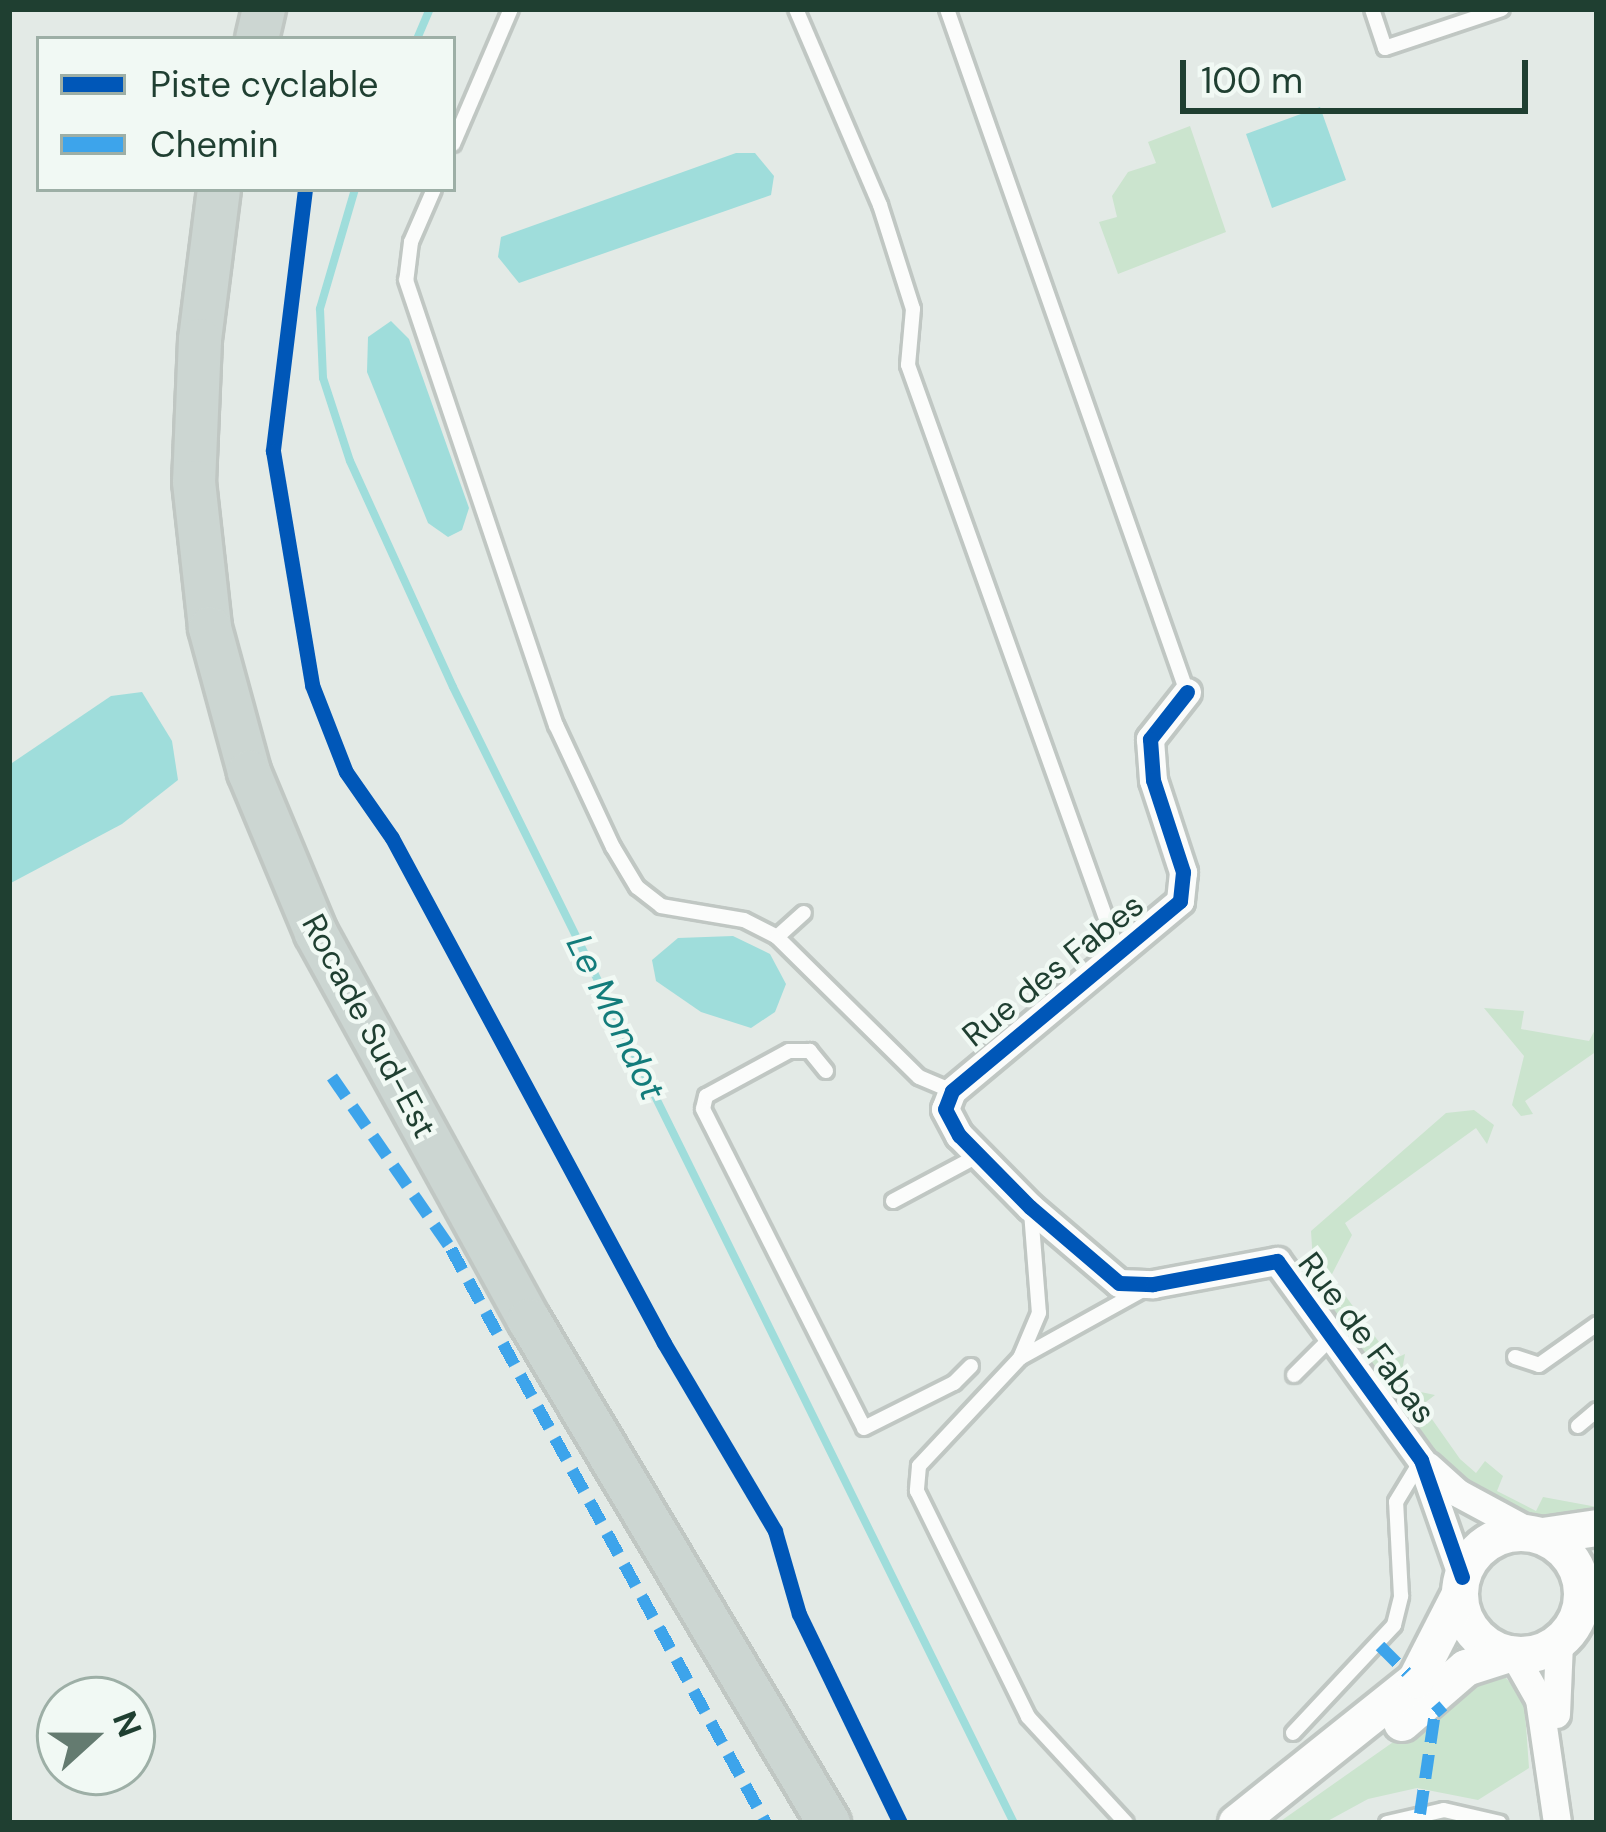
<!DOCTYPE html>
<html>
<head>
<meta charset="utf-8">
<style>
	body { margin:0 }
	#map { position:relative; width:1606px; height:1832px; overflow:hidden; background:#e3eae6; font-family:"DM Sans",sans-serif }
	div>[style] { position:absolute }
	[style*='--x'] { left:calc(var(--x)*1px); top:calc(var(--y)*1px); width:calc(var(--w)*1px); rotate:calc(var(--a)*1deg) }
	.green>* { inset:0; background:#cbe4ce }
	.water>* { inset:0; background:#9fdddb }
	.stream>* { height:8px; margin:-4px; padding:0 4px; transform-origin:4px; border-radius:4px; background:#9fdddb }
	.roads { filter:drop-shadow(3px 0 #c0c7c3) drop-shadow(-3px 0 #c0c7c3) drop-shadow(0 3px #c0c7c3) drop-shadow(0 -3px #c0c7c3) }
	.service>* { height:14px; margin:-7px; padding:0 7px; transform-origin:7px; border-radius:7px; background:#fbfcfb }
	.minor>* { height:27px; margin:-13.5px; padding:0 13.5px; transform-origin:13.5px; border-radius:13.5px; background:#fbfcfb }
	.secondary>* { height:36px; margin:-18px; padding:0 18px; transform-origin:18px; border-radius:18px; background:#fbfcfb }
	.secondary>.ring { margin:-18px; padding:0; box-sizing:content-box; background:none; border:36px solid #fbfcfb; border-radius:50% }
	.primary>* { height:42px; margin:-21px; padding:0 21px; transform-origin:21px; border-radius:21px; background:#ccd6d2 }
	.quiet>* { height:12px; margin-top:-6px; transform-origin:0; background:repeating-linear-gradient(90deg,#3da4eb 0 24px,transparent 0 36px) }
	.cycleway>* { height:15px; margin:-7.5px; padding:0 7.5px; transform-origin:7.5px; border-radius:7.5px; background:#0057b8 }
	span { translate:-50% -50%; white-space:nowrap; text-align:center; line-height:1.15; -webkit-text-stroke:9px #f1f9f4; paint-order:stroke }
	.street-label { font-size:33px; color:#1f3f31 }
	.water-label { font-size:36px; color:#137c7b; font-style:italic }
	.frame { position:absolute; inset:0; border:12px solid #1f3f31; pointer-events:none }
	.legend { position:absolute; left:36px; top:36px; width:420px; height:156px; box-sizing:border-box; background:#f1f9f4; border:3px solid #9dafa6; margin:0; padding:15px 21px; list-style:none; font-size:36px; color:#1f3f31 }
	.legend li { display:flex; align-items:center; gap:24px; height:60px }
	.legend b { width:60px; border:3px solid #9dafa6 }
	.north { position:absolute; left:36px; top:1676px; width:120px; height:120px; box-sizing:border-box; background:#f1f9f4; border:3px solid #9dafa6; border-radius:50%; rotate:69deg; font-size:33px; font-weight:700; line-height:48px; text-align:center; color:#1f3f31 }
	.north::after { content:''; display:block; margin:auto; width:42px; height:54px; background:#647b70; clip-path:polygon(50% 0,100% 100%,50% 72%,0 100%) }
	.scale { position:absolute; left:1180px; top:60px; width:348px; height:54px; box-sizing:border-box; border:6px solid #1f3f31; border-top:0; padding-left:15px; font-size:36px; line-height:42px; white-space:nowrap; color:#1f3f31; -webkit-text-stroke:9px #f1f9f4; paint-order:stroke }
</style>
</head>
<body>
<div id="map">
	<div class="green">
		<i style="clip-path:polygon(1190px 126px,1226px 232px,1118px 274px,1099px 222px,1117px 217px,1112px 196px,1128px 172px,1156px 163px,1148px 142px)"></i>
		<i style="clip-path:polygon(1484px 1008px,1524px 1011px,1521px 1029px,1589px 1041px,1597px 1026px,1597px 1051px,1525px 1101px,1533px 1114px,1521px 1116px,1512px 1105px,1524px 1056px)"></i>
		<i style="clip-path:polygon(1474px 1110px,1494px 1125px,1487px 1144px,1476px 1128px,1345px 1223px,1352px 1235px,1331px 1276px,1392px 1360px,1405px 1354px,1402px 1371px,1383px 1378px,1315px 1295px,1311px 1231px,1446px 1113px)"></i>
		<i style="clip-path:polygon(1416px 1391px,1435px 1395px,1422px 1405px,1460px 1459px,1476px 1473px,1485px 1461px,1503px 1476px,1497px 1491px,1536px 1511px,1543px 1497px,1597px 1507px,1597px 1521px,1539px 1520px,1497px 1505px,1445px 1471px,1405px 1415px)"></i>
		<i style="clip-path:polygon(1490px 1674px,1506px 1678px,1524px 1698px,1529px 1768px,1478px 1800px,1417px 1788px,1368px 1799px,1324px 1823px,1278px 1823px)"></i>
	</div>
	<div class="water">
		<i style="clip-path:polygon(1320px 107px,1346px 180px,1272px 208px,1246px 134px)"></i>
		<i style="clip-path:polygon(736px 153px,755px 153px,774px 176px,771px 195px,519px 283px,498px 257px,501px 237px)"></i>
		<i style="clip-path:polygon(391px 321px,409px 339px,469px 508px,462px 530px,448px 537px,428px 523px,367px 372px,368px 337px)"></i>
		<i style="clip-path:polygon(142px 692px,172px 741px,178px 780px,122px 824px,9px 884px,9px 765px,111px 696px)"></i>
		<i style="clip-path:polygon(733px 936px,770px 954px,786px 984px,775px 1012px,751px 1028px,701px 1012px,656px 981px,652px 960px,678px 938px)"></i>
	</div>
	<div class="stream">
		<i style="--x:417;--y:39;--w:33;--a:-67"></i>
		<i style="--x:355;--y:189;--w:125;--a:106.3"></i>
		<i style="--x:320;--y:309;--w:69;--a:87.5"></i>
		<i style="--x:323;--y:378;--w:87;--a:72"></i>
		<i style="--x:350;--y:461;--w:248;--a:65.5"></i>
		<i style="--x:453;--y:687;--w:1267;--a:63.72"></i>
	</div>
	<div class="roads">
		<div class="service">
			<i style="--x:796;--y:9;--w:213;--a:66.8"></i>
			<i style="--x:880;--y:205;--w:109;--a:72.4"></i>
			<i style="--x:913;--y:309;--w:56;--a:95.1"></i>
			<i style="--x:908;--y:365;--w:627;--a:70.32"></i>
			<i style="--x:947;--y:9;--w:724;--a:70.64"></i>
			<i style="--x:1372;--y:9;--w:41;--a:71.6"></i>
			<i style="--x:1385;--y:48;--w:123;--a:-18.4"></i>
			<i style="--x:453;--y:144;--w:147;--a:-66.8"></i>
			<i style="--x:434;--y:189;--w:58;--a:113.5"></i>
			<i style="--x:411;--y:242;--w:38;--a:97"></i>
			<i style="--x:406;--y:280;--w:470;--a:71.4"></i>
			<i style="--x:556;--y:725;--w:135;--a:65"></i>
			<i style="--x:613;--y:847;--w:47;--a:59"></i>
			<i style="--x:637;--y:887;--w:31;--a:38"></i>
			<i style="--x:661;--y:906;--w:84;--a:9.6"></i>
			<i style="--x:744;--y:920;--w:37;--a:27"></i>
			<i style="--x:777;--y:937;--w:199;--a:44.6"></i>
			<i style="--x:919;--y:1077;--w:36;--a:23"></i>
			<i style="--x:777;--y:937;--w:36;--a:-42"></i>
			<i style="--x:826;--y:1071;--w:26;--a:-129"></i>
			<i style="--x:810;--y:1051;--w:21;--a:180"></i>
			<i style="--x:789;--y:1051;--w:94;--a:151.5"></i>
			<i style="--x:706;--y:1096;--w:13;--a:103"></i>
			<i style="--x:703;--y:1109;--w:357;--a:63.2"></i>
			<i style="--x:864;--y:1428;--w:101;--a:-26.6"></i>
			<i style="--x:954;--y:1383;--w:24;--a:-45"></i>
			<i style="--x:893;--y:1201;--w:100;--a:-28.1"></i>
			<i style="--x:1031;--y:1212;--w:101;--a:85.5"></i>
			<i style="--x:1039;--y:1313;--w:49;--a:112.9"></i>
			<i style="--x:1020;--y:1358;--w:148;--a:133.1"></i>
			<i style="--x:919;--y:1466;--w:25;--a:95"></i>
			<i style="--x:917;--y:1491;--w:252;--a:63.8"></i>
			<i style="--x:1028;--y:1717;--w:144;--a:47.2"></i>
			<i style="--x:1515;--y:1357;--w:25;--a:18"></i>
			<i style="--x:1539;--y:1365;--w:71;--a:-35.3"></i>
			<i style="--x:1020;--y:1358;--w:138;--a:-29"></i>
			<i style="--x:1294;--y:1375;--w:54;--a:-45"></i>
			<i style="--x:1578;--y:1426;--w:25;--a:-40"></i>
			<i style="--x:1293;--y:1733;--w:148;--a:-46.9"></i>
			<i style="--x:1394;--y:1625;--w:30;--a:-76"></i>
			<i style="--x:1401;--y:1596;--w:94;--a:-93"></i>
			<i style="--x:1396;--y:1502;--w:44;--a:-58.8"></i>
			<i style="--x:1387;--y:1823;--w:58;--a:-12.8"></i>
			<i style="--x:1444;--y:1810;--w:57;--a:13.1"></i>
		</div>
		<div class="minor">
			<i style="--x:1187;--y:692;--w:60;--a:128.2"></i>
			<i style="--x:1150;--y:739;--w:41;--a:85.8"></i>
			<i style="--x:1153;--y:780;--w:97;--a:71.9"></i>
			<i style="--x:1183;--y:872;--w:29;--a:96"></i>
			<i style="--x:1180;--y:901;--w:297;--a:140.2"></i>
			<i style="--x:952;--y:1091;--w:19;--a:111"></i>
			<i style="--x:945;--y:1109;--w:30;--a:62"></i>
			<i style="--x:959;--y:1135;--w:101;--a:45.4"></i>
			<i style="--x:1030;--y:1207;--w:117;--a:40.5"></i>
			<i style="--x:1119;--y:1283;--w:34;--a:2"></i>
			<i style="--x:1153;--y:1284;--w:126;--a:-10.5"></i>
			<i style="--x:1277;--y:1261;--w:246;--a:54.1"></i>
			<i style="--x:1421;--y:1460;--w:124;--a:70.7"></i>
			<i style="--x:1428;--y:1466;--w:40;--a:42"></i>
			<i style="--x:1458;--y:1493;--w:84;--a:28.4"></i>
			<i style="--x:1514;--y:1655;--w:51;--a:60.4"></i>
			<i style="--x:1539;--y:1699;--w:125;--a:81.7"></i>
			<i style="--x:1556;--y:1714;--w:71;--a:-87.6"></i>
		</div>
		<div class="secondary">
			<i class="ring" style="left:1460px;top:1533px;width:86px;height:86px"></i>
			<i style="--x:1543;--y:1536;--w:55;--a:-8.4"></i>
			<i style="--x:1402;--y:1723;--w:84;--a:-40.7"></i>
			<i style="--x:1466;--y:1668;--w:45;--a:-18"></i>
			<i style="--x:1237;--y:1823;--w:229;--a:-38.6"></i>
			<i style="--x:1416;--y:1680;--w:92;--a:-62.9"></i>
		</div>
		<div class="primary">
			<i style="--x:257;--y:39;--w:31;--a:-77"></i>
			<i style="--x:219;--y:189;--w:152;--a:97.2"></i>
			<i style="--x:200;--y:340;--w:142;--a:92.4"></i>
			<i style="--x:194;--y:482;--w:147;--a:83.7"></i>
			<i style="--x:210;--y:628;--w:149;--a:74.8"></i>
			<i style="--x:249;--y:772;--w:174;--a:67.4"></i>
			<i style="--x:316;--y:933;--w:442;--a:61.2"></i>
			<i style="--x:529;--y:1320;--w:586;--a:59.19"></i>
		</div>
	</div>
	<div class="quiet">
		<i style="--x:332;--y:1077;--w:209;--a:55.3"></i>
		<i style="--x:451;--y:1249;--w:655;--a:61.24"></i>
		<i style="--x:1380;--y:1646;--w:38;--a:45"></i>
		<i style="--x:1420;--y:1814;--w:102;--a:-81.6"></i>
		<i style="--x:1435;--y:1713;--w:11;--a:-41"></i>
	</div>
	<div class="cycleway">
		<i style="--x:305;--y:189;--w:264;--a:97"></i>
		<i style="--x:273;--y:451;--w:237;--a:80.5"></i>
		<i style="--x:312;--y:685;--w:93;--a:68.7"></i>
		<i style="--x:346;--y:772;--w:80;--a:55.1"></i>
		<i style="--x:392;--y:838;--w:574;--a:61.69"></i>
		<i style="--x:664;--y:1343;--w:218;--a:59.4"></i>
		<i style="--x:775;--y:1531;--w:86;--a:73.9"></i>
		<i style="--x:799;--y:1614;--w:232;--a:64.2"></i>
		<i style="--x:1187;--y:692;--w:60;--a:128.2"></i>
		<i style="--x:1150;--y:739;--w:41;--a:85.8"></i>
		<i style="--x:1153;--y:780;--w:97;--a:71.9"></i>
		<i style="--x:1183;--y:872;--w:29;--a:96"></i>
		<i style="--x:1180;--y:901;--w:297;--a:140.2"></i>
		<i style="--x:952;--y:1091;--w:19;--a:111"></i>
		<i style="--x:945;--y:1109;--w:30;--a:62"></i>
		<i style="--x:959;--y:1135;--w:101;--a:45.4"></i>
		<i style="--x:1030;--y:1207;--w:117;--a:40.5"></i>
		<i style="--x:1119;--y:1283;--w:34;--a:2"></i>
		<i style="--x:1153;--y:1284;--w:126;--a:-10.5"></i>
		<i style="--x:1277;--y:1261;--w:246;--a:54.1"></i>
		<i style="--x:1421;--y:1460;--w:124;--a:70.7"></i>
	</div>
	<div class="street-label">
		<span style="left:1053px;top:970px;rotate:-39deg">Rue des Fabes</span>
		<span style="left:369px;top:1026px;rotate:62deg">Rocade Sud-Est</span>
		<span style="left:1367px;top:1338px;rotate:53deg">Rue de Fabas</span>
	</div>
	<div class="water-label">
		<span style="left:616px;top:1017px;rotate:64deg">Le Mondot</span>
	</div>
	<div class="frame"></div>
	<ul class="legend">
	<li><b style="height:15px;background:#0057b8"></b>Piste cyclable</li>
	<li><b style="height:15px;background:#3da4eb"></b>Chemin</li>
	</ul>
	<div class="north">N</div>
	<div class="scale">100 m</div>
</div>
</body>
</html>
